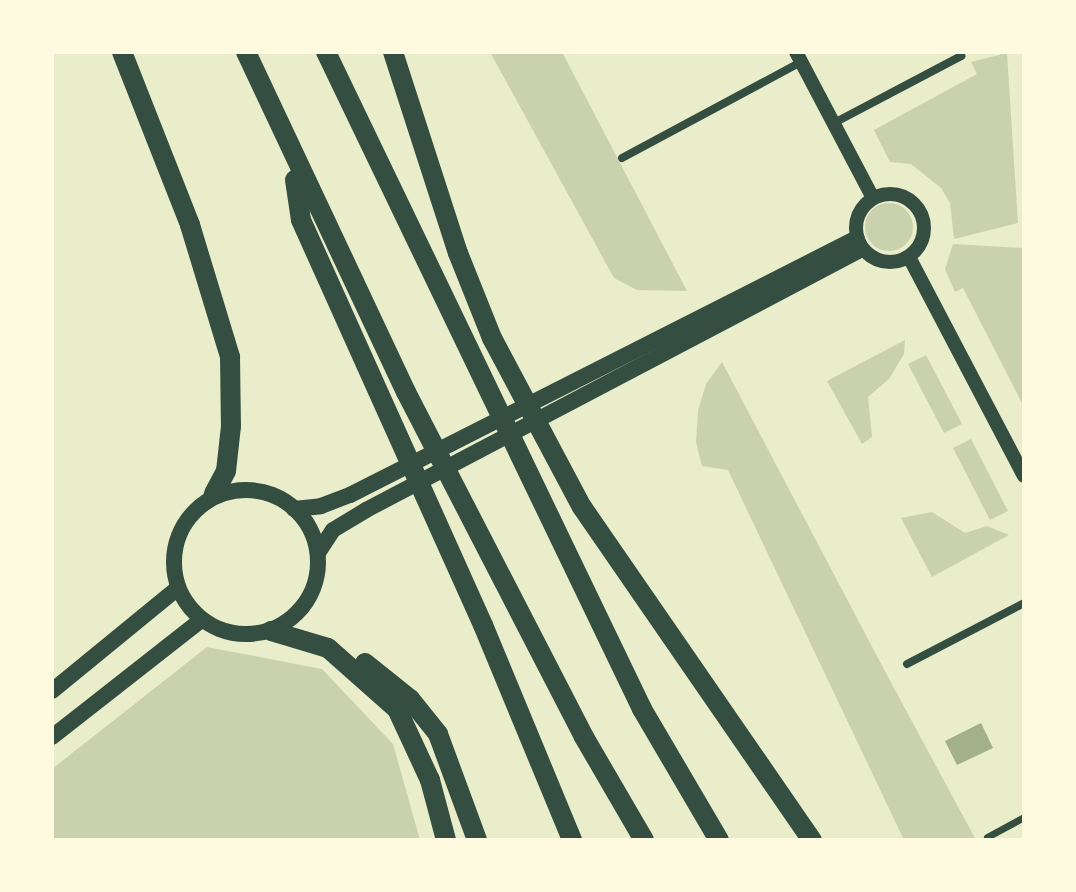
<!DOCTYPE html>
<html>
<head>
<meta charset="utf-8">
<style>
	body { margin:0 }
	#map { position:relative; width:1076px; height:892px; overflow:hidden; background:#e9edc9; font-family:Manrope,sans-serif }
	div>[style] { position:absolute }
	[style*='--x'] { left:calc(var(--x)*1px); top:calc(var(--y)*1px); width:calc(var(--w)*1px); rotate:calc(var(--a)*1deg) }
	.green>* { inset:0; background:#cad2ad }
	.round { border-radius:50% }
	.water>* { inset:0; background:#a3b18a }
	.pedestrian>* { height:7px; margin:-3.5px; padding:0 3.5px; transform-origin:3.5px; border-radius:3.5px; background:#344e41 }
	.minor>* { height:8px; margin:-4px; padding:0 4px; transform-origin:4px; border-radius:4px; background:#344e41 }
	.tertiary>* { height:14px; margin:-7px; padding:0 7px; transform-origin:7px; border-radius:7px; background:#344e41 }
	.tertiary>.ring { margin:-7px; padding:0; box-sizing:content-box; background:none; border:14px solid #344e41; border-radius:50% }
	.primary>* { height:16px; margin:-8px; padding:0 8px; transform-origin:8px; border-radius:8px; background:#344e41 }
	.primary>.ring { margin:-8px; padding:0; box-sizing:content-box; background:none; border:16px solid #344e41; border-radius:50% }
	.motorway>* { height:20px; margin:-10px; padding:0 10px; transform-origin:10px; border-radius:10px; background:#344e41 }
	span { translate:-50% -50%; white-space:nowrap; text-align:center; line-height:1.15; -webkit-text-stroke:7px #fefae0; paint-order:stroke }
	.frame { position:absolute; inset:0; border:54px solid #fefae0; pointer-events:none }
</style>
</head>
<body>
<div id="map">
	<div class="green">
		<i style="clip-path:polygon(490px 52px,562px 52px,687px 291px,637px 290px,614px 278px)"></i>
		<i style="clip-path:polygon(1007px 53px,1018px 223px,954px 239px,950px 203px,941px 188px,911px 164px,890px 162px,874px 130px,977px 74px,971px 62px)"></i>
		<i class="round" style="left:865px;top:203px;width:48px;height:48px"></i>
		<i style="clip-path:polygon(953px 244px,1024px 248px,1024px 407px,963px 288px,955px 292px,945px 269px)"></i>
		<i style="clip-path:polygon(905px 340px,904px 354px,889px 379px,868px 397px,872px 437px,862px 444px,827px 381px)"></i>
		<i style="clip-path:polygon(926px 355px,962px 424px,944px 433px,908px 364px)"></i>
		<i style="clip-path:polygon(722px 362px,888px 677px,976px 840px,904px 840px,728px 470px,702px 466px,696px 442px,698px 411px,706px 384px)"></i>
		<i style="clip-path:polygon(971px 439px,1008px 511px,990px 520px,953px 448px)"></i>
		<i style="clip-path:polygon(932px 512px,965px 533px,987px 526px,1009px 535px,932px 577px,901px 518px)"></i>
		<i style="clip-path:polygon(207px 647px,322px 669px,393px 744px,420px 840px,52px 840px,52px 769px)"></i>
	</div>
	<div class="water">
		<i style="clip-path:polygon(981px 723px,993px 748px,957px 765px,945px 741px)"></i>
	</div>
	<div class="pedestrian">
		<i style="--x:987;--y:837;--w:42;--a:-28.4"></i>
	</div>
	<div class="minor">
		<i style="--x:834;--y:123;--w:144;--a:-27.8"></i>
		<i style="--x:961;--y:56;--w:4;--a:-117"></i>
		<i style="--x:622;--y:158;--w:203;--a:-28.2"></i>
		<i style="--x:907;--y:664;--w:132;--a:-27.5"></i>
	</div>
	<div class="tertiary">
		<i style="--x:796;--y:52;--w:165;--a:62.2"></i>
		<i class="ring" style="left:856px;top:194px;width:54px;height:54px"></i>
		<i style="--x:909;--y:257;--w:247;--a:62.3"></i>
	</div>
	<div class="primary">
		<i class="ring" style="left:174px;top:490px;width:128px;height:128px"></i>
		<i style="--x:294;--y:509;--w:27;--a:-6"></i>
		<i style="--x:321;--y:506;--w:31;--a:-21"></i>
		<i style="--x:350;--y:495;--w:568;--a:-26.88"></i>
		<i style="--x:318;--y:553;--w:27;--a:-57"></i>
		<i style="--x:333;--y:530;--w:39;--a:-31"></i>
		<i style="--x:366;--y:510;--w:560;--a:-27.75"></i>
		<i style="--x:52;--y:691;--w:163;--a:-39.3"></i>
		<i style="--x:52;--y:737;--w:189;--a:-38.1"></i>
	</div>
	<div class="motorway">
		<i style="--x:122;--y:52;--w:186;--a:68.5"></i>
		<i style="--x:190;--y:225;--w:138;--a:73.1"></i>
		<i style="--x:230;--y:357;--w:69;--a:89.2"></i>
		<i style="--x:231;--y:426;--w:45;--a:96.3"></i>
		<i style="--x:226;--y:471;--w:26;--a:118"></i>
		<i style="--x:246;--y:52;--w:376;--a:64.8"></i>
		<i style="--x:406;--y:392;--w:388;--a:62.7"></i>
		<i style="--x:584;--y:737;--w:119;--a:59.8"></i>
		<i style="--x:326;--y:52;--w:729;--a:64.31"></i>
		<i style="--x:642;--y:709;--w:152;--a:59.6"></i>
		<i style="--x:393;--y:52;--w:211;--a:72.1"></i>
		<i style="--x:458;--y:253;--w:92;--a:68.2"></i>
		<i style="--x:492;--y:338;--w:191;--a:62"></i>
		<i style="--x:582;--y:507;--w:405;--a:55.4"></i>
		<i style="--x:295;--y:180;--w:40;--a:81.5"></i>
		<i style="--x:301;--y:220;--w:444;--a:65.8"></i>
		<i style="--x:483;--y:625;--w:233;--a:67.5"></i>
		<i style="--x:271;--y:631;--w:59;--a:16.6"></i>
		<i style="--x:328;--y:648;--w:92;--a:41.5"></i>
		<i style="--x:397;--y:709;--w:78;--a:65.1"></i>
		<i style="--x:430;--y:780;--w:62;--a:75.1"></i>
		<i style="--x:365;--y:663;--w:58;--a:38.7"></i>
		<i style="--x:410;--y:699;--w:45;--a:51.3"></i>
		<i style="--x:438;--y:734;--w:113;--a:69.8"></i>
	</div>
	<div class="frame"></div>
</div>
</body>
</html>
